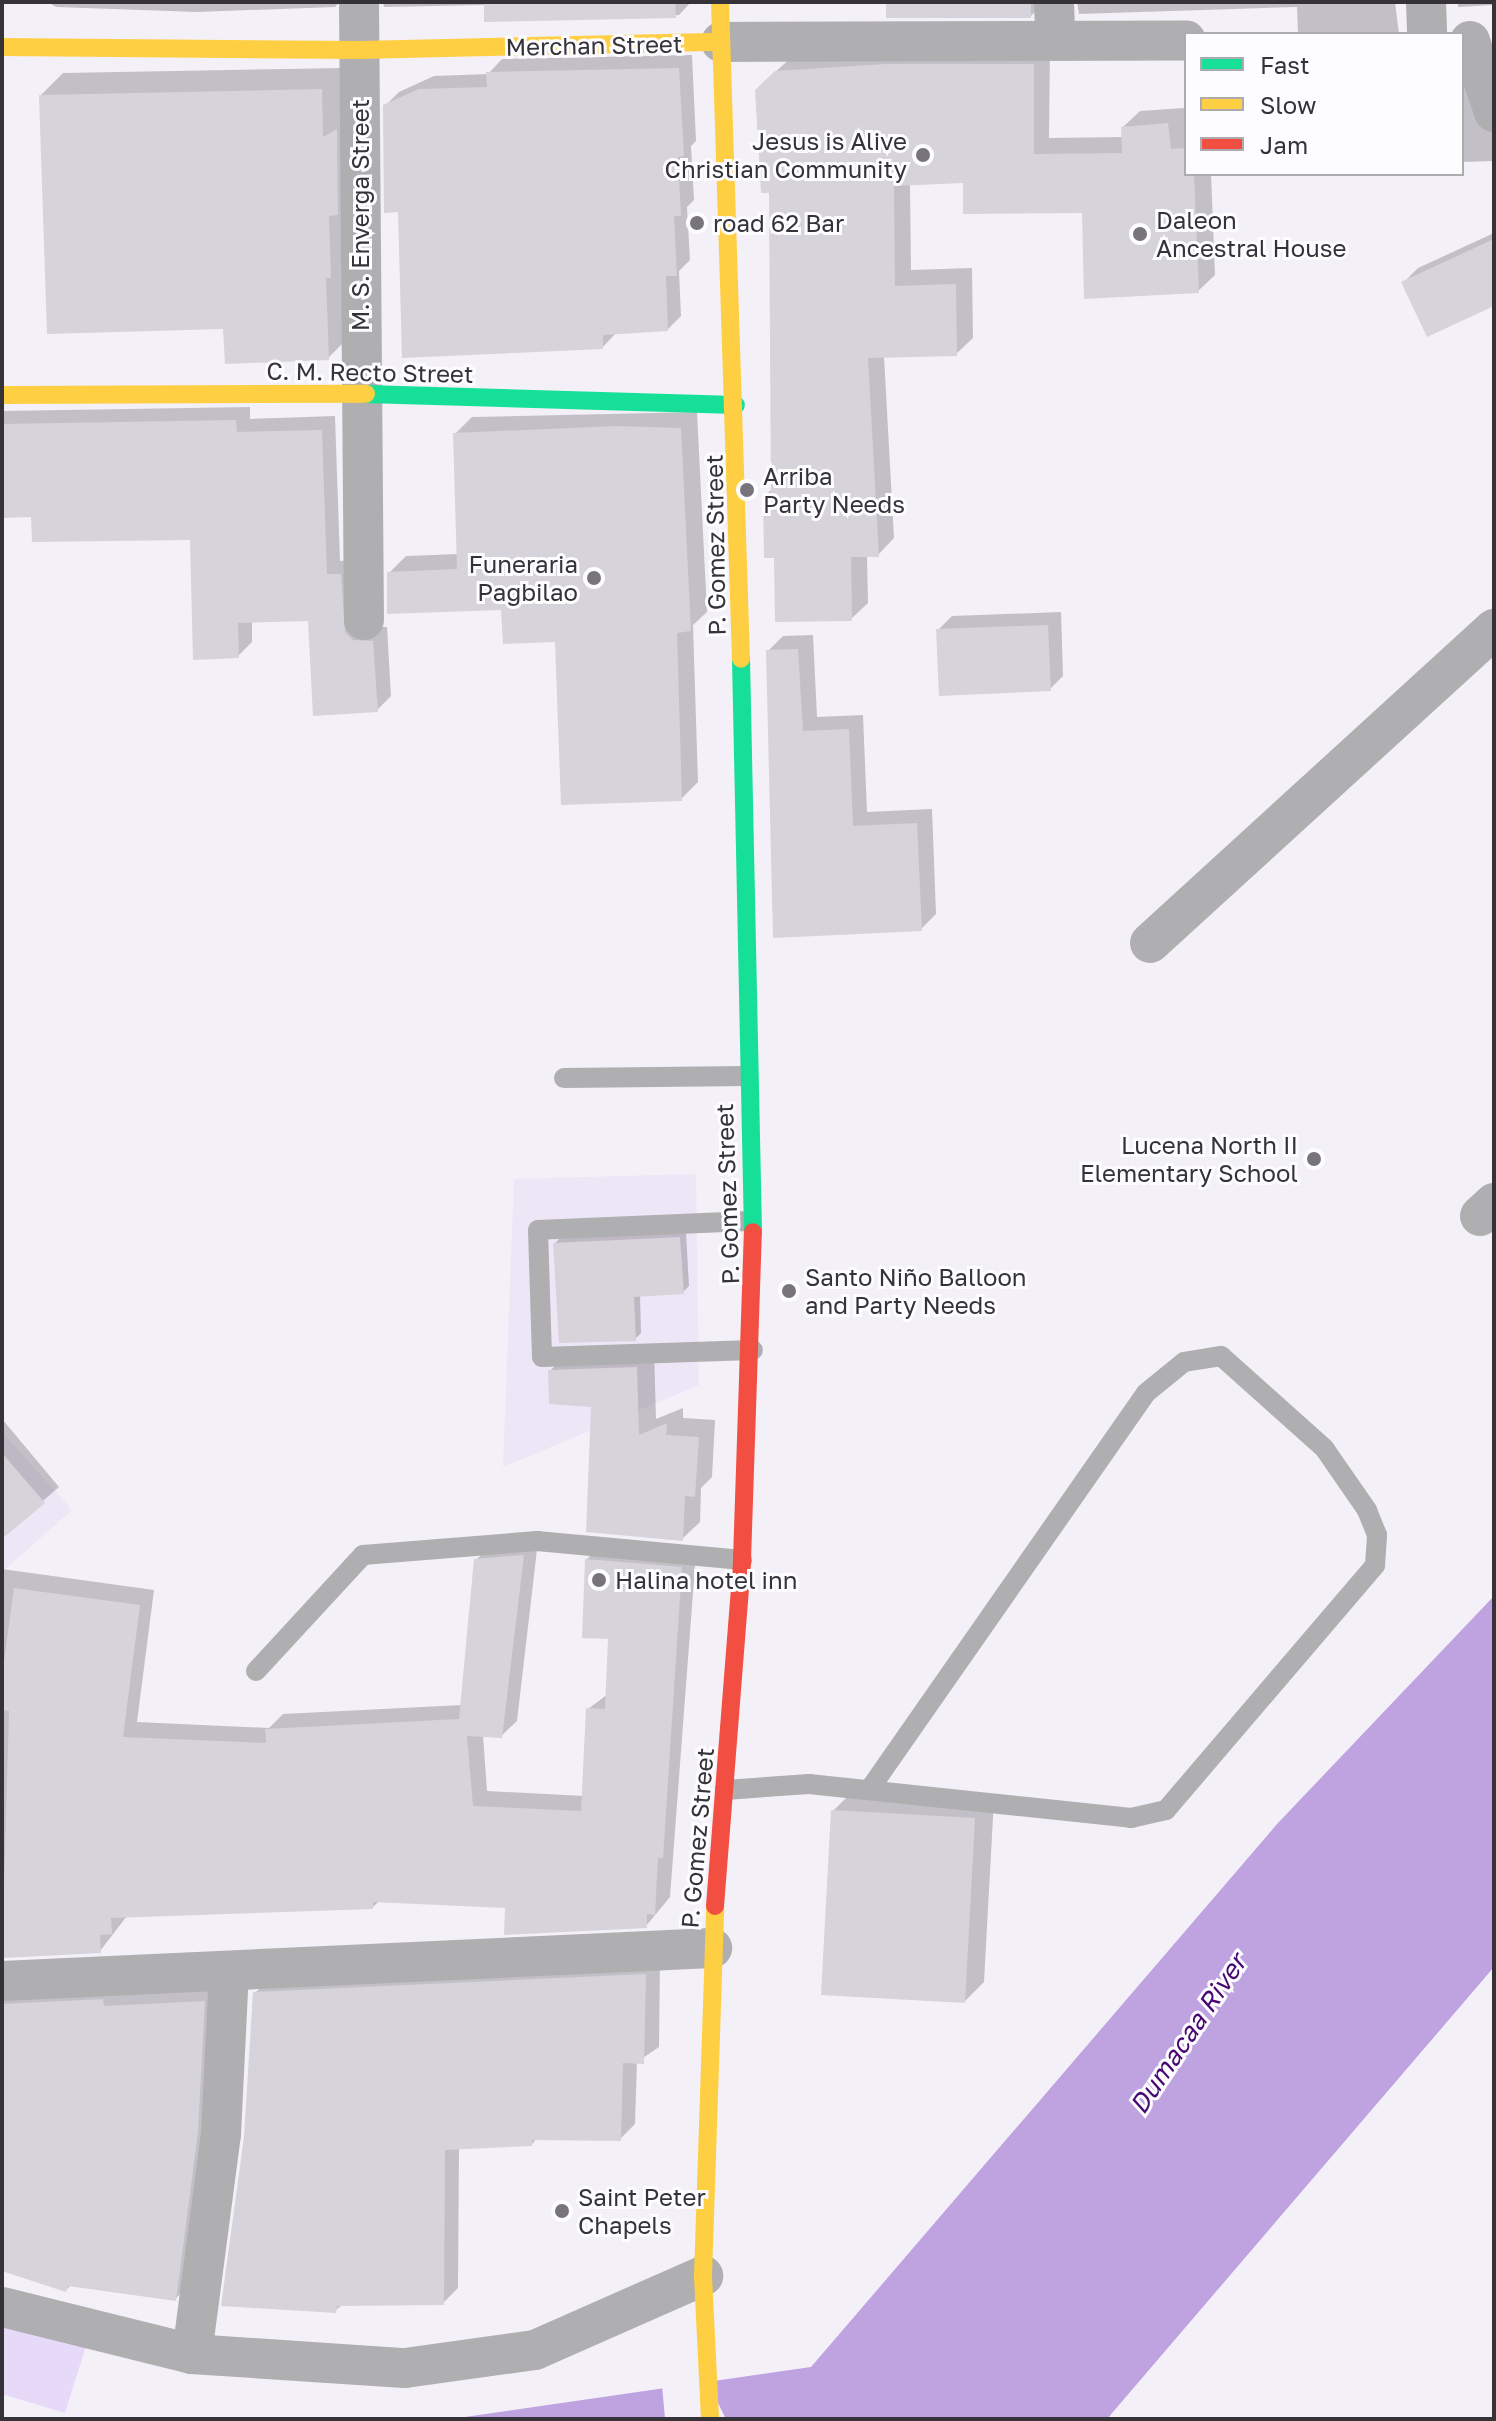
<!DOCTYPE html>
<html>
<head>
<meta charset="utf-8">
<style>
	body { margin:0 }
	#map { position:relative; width:1496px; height:2421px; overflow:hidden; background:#f3f0f8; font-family:"Golos Text",sans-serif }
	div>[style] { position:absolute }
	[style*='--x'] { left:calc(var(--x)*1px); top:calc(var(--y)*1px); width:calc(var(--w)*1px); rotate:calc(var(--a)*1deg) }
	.built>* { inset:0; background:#ede6f6 }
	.green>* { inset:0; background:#e7daf9 }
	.water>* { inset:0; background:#bfa2e0 }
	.pier>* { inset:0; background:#f3f0f8 }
	.shadow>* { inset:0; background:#0003 }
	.building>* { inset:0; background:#d6d3da }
	.lane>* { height:20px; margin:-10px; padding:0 10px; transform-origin:10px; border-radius:10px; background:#afaeb1 }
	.street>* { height:40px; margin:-20px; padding:0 20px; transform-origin:20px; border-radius:20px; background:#afaeb1 }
	.fast>* { height:18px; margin:-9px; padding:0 9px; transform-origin:9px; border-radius:9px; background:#16e098 }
	.slow>* { height:18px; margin:-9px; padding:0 9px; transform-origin:9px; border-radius:9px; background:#ffcf43 }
	.jam>* { height:18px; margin:-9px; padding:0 9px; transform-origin:9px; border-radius:9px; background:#f24e42 }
	.dots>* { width:22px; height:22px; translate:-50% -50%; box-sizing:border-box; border:4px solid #fdfcff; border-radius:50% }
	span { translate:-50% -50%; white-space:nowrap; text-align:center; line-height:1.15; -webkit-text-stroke:6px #fdfcff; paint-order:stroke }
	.street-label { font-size:24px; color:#353238 }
	.poi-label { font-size:24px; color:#353238 }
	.right { translate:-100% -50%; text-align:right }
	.left { translate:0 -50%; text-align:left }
	.water-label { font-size:26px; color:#470872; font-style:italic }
	.frame { position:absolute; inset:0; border:4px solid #353238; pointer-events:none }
	.legend { position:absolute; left:1184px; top:32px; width:280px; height:144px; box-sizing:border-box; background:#fdfcff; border:2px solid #adabaf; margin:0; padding:10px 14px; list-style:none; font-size:24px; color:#353238 }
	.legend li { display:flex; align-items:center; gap:16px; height:40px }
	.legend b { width:40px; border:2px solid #adabaf }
</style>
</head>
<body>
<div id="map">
	<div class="built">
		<i style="clip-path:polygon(696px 1174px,699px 1385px,503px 1467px,514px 1179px)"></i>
		<i style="clip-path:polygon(2px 1432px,72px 1510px,2px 1572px)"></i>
	</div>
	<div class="green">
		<i style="clip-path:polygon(2px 2320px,86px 2346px,65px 2413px,2px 2394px)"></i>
	</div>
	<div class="water">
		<i style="clip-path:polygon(1494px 1596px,1494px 1967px,1107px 2419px,451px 2419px,811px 2367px,1278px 1823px)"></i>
	</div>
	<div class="pier">
		<i style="clip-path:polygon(681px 2382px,708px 2383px,726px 2419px,665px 2419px,662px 2385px)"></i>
	</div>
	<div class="shadow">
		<i style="clip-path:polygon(48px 2px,340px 2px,335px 7px,197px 12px,56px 7px)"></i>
		<i style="clip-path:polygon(383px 2px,691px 2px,679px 15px,486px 20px,486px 5px,384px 7px)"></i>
		<i style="clip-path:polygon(888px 2px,1044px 2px,1031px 16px)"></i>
		<i style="clip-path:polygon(1077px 2px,1395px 2px,1399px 34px,1298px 34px,1297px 7px,1079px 14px)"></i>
		<i style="clip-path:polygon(1458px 2px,1494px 2px,1494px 5px,1458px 7px)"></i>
		<i style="clip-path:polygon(1050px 48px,1049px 138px,1124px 137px,1123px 127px,1140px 111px,1184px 108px,1186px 174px,1211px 174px,1215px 275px,1198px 291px,1084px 211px,965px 181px,910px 183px,911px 270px,972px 268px,973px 338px,956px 354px,884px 356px,894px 538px,878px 555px,867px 555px,868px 603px,851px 619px,776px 556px,765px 496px,773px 488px,774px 73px,793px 56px)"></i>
		<i style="clip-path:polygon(692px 55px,696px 141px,691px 146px,694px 200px,687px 207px,690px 260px,679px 271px,681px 316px,668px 329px,616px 333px,603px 347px,400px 210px,385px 106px,399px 92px,434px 76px,488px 74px,502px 59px)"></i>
		<i style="clip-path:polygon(1462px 57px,1494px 114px,1494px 161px,1462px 162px)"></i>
		<i style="clip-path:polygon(343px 68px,350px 336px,328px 358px,225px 327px,41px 95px,63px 73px)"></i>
		<i style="clip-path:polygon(1494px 233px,1494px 304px,1403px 283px,1418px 268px)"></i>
		<i style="clip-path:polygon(250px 407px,250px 419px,335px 416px,340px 561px,354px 560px,368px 627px,387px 627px,391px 696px,377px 710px,310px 619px,252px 620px,252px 642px,238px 656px,192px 538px,33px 515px,2px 516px,2px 411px)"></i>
		<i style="clip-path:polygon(697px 412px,707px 612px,693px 625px,698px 782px,681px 799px,557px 640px,502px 608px,389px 573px,406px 556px,459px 554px,455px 434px,472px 417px)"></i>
		<i style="clip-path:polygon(1061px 612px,1063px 676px,1050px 689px,938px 630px,952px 616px)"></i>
		<i style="clip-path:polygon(813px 635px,817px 717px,863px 715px,867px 812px,932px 809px,936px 914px,921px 929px,775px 936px,768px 651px,783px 636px)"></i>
		<i style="clip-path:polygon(686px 1232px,689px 1286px,683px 1292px,640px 1294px,641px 1333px,635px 1339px,555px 1243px,561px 1237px)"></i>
		<i style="clip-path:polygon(654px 1350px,656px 1419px,683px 1408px,683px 1418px,715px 1420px,712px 1477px,701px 1488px,700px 1522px,682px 1539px,593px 1405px,550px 1371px,568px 1353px)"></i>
		<i style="clip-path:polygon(2px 1419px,59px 1487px,2px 1536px)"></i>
		<i style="clip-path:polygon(538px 1541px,517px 1721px,501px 1736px,483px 1735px,487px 1791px,584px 1796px,588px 1709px,608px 1694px,610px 1637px,587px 1559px,603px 1544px,696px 1553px,670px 1897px,646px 1926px,507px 1906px,379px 1901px,373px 1907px,127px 1916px,100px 1951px,2px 1956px,2px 1569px,154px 1590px,137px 1722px,269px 1728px,283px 1714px,462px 1705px,476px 1560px,492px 1544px)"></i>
		<i style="clip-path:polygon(853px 1791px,994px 1799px,984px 1982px,965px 2001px,833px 1811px)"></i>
		<i style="clip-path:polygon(660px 1960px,659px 2047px,637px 2062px,635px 2124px,620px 2139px,537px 2138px,532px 2144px,459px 2148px,458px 2288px,443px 2303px,343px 2304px,335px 2311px,246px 2137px,255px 1993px,270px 1978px)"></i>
		<i style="clip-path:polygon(2px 1980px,219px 1986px,191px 2284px,175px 2299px,71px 2285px,66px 2290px,2px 2266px)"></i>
	</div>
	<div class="building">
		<i style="clip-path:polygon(484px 2px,675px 2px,676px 18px,484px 22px)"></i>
		<i style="clip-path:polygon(886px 2px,1031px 2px,1031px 18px,886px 18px)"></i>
		<i style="clip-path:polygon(886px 64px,1034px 64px,1034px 154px,1122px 153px,1121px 127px,1168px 123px,1171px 149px,1186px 148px,1186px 174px,1194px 174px,1199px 293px,1084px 299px,1082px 213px,963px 214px,963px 183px,894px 186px,895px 286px,956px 284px,957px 356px,868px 358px,879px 557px,851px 557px,852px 621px,775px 622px,774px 558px,764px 558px,763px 495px,771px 495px,769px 193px,761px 193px,755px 90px,775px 71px)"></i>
		<i style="clip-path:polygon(679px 68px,684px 156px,678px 157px,681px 216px,674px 216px,677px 276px,666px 276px,668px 331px,603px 335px,603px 349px,402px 358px,398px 212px,384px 213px,383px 105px,419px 89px,487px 87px,486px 72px)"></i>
		<i style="clip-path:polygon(322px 89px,323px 137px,337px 129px,338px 215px,329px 216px,331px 278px,326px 278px,329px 360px,225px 364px,223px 329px,47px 334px,39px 95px)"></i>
		<i style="clip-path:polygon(1494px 239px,1494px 306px,1427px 337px,1401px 282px)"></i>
		<i style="clip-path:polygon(236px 420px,237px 432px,322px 430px,327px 574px,341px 574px,345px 632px,353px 640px,373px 641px,378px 712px,313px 716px,308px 621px,238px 623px,239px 658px,193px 660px,190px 540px,32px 542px,31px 517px,2px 518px,2px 424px)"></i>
		<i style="clip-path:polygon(616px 426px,681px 428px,691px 631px,677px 633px,682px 801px,561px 805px,555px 642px,503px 644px,501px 610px,387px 614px,387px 572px,457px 569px,453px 433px)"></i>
		<i style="clip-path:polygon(1048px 625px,1051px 691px,939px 696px,936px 629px)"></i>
		<i style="clip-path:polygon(798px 649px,803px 731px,849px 729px,853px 826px,917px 823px,922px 931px,773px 938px,766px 650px)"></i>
		<i style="clip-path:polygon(680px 1237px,684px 1294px,634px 1297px,636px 1341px,559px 1343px,553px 1243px)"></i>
		<i style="clip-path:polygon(637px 1367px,639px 1435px,667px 1423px,666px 1435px,699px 1437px,695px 1497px,685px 1496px,683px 1541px,586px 1532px,591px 1407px,549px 1404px,548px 1370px)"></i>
		<i style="clip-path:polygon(2px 1453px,45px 1503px,2px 1539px)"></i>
		<i style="clip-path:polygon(524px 1555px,502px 1738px,467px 1736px,473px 1806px,581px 1811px,586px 1708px,605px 1709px,608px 1639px,582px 1638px,585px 1559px,682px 1567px,663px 1858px,658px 1858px,655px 1915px,647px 1914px,647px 1928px,504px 1935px,505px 1908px,373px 1902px,373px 1909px,111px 1918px,112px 1934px,100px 1935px,101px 1953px,2px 1958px,9px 1711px,2px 1710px,2px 1677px,14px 1588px,140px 1605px,123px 1737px,266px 1743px,265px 1729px,459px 1719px,474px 1559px)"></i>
		<i style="clip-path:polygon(831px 1810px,975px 1818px,965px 2003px,821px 1995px)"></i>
		<i style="clip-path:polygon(646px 1974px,644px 2064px,623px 2063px,621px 2141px,532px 2140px,532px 2146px,445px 2150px,444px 2305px,337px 2306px,336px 2313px,221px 2306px,244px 2137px,253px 1992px)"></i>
		<i style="clip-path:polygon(103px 1999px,104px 2006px,205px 2001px,198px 2132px,176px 2301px,68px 2286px,66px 2292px,2px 2271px,2px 2004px)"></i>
	</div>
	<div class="lane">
		<i style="--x:564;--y:1078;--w:184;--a:-0.6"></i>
		<i style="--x:750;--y:1221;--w:212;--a:177.6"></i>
		<i style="--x:538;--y:1230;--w:127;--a:88.2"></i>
		<i style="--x:542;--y:1357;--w:211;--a:-1.9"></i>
		<i style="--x:256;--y:1671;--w:158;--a:-47.3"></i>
		<i style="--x:363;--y:1555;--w:175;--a:-4.6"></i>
		<i style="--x:537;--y:1541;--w:206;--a:5.3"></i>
		<i style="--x:725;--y:1790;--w:84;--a:-4.1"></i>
		<i style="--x:809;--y:1784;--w:324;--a:6"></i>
		<i style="--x:1131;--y:1818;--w:36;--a:-13"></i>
		<i style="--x:1166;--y:1810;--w:322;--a:-49.5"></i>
		<i style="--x:1375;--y:1565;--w:30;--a:-86"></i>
		<i style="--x:1377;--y:1535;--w:27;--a:-112"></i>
		<i style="--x:1367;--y:1510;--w:75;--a:-124.7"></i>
		<i style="--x:1324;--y:1448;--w:138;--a:-138.2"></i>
		<i style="--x:1221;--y:1356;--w:37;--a:171"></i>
		<i style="--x:1184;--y:1362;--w:49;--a:140.8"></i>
		<i style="--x:1146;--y:1393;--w:484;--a:124.9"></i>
	</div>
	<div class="street">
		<i style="--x:359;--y:2;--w:618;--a:89.54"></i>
		<i style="--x:1054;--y:2;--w:35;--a:88"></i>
		<i style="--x:1426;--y:2;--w:32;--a:88"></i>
		<i style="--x:1470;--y:41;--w:75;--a:71.3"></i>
		<i style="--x:721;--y:42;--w:465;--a:-0.2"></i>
		<i style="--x:1150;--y:943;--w:466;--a:-42.4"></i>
		<i style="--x:1480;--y:1216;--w:19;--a:-43"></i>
		<i style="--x:2;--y:1981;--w:711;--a:-2.66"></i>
		<i style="--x:2;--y:2307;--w:196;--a:13.9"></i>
		<i style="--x:192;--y:2354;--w:213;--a:3.8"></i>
		<i style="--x:405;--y:2368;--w:131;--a:-7.9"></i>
		<i style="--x:535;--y:2350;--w:184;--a:-23.8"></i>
		<i style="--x:192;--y:2354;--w:222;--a:-82.5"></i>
		<i style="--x:221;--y:2134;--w:161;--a:-87.2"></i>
	</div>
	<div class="fast">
		<i style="--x:366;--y:394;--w:370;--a:1.7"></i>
		<i style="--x:741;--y:659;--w:573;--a:88.8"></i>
	</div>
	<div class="slow">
		<i style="--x:720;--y:2;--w:657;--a:88.17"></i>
		<i style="--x:2;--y:47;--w:357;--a:0.5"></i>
		<i style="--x:359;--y:50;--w:362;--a:-1.3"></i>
		<i style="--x:2;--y:395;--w:364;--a:-0.2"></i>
		<i style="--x:710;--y:2419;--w:143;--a:-92.8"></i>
		<i style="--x:703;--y:2276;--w:370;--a:-88.1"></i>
	</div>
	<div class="jam">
		<i style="--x:715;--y:1906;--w:347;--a:-85.5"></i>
		<i style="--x:742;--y:1560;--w:328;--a:-88.1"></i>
	</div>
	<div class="dots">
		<i style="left:923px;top:155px;background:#78747b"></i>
		<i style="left:697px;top:223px;background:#78747b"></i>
		<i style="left:1140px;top:234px;background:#78747b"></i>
		<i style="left:747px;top:490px;background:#78747b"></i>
		<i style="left:594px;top:578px;background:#78747b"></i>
		<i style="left:1314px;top:1159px;background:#78747b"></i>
		<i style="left:789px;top:1291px;background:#78747b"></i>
		<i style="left:599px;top:1580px;background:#78747b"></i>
		<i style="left:562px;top:2211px;background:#78747b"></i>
	</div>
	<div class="street-label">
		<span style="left:594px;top:45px;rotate:-1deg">Merchan Street</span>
		<span style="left:360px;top:215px;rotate:-90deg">M. S. Enverga Street</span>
		<span style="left:370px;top:372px;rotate:1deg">C. M. Recto Street</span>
		<span style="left:715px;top:545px;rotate:-91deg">P. Gomez Street</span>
		<span style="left:727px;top:1194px;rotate:-92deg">P. Gomez Street</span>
		<span style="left:697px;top:1838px;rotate:-85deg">P. Gomez Street</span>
	</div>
	<div class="poi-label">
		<span class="right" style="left:907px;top:155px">Jesus is Alive<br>Christian Community</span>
		<span class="left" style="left:1156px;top:234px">Daleon<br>Ancestral House</span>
		<span class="left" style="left:713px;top:223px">road 62 Bar</span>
		<span class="left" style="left:763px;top:490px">Arriba<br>Party Needs</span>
		<span class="right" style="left:578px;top:578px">Funeraria<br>Pagbilao</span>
		<span class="right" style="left:1298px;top:1159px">Lucena North II<br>Elementary School</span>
		<span class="left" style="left:805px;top:1291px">Santo Niño Balloon<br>and Party Needs</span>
		<span class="left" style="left:615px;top:1580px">Halina hotel inn</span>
		<span class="left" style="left:578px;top:2211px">Saint Peter<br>Chapels</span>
	</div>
	<div class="water-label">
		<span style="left:1188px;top:2034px;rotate:-56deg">Dumacaa River</span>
	</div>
	<div class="frame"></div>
	<ul class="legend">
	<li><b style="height:10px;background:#16e098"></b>Fast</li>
	<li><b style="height:10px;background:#ffcf43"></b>Slow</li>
	<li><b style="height:10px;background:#f24e42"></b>Jam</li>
	</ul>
</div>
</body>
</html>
